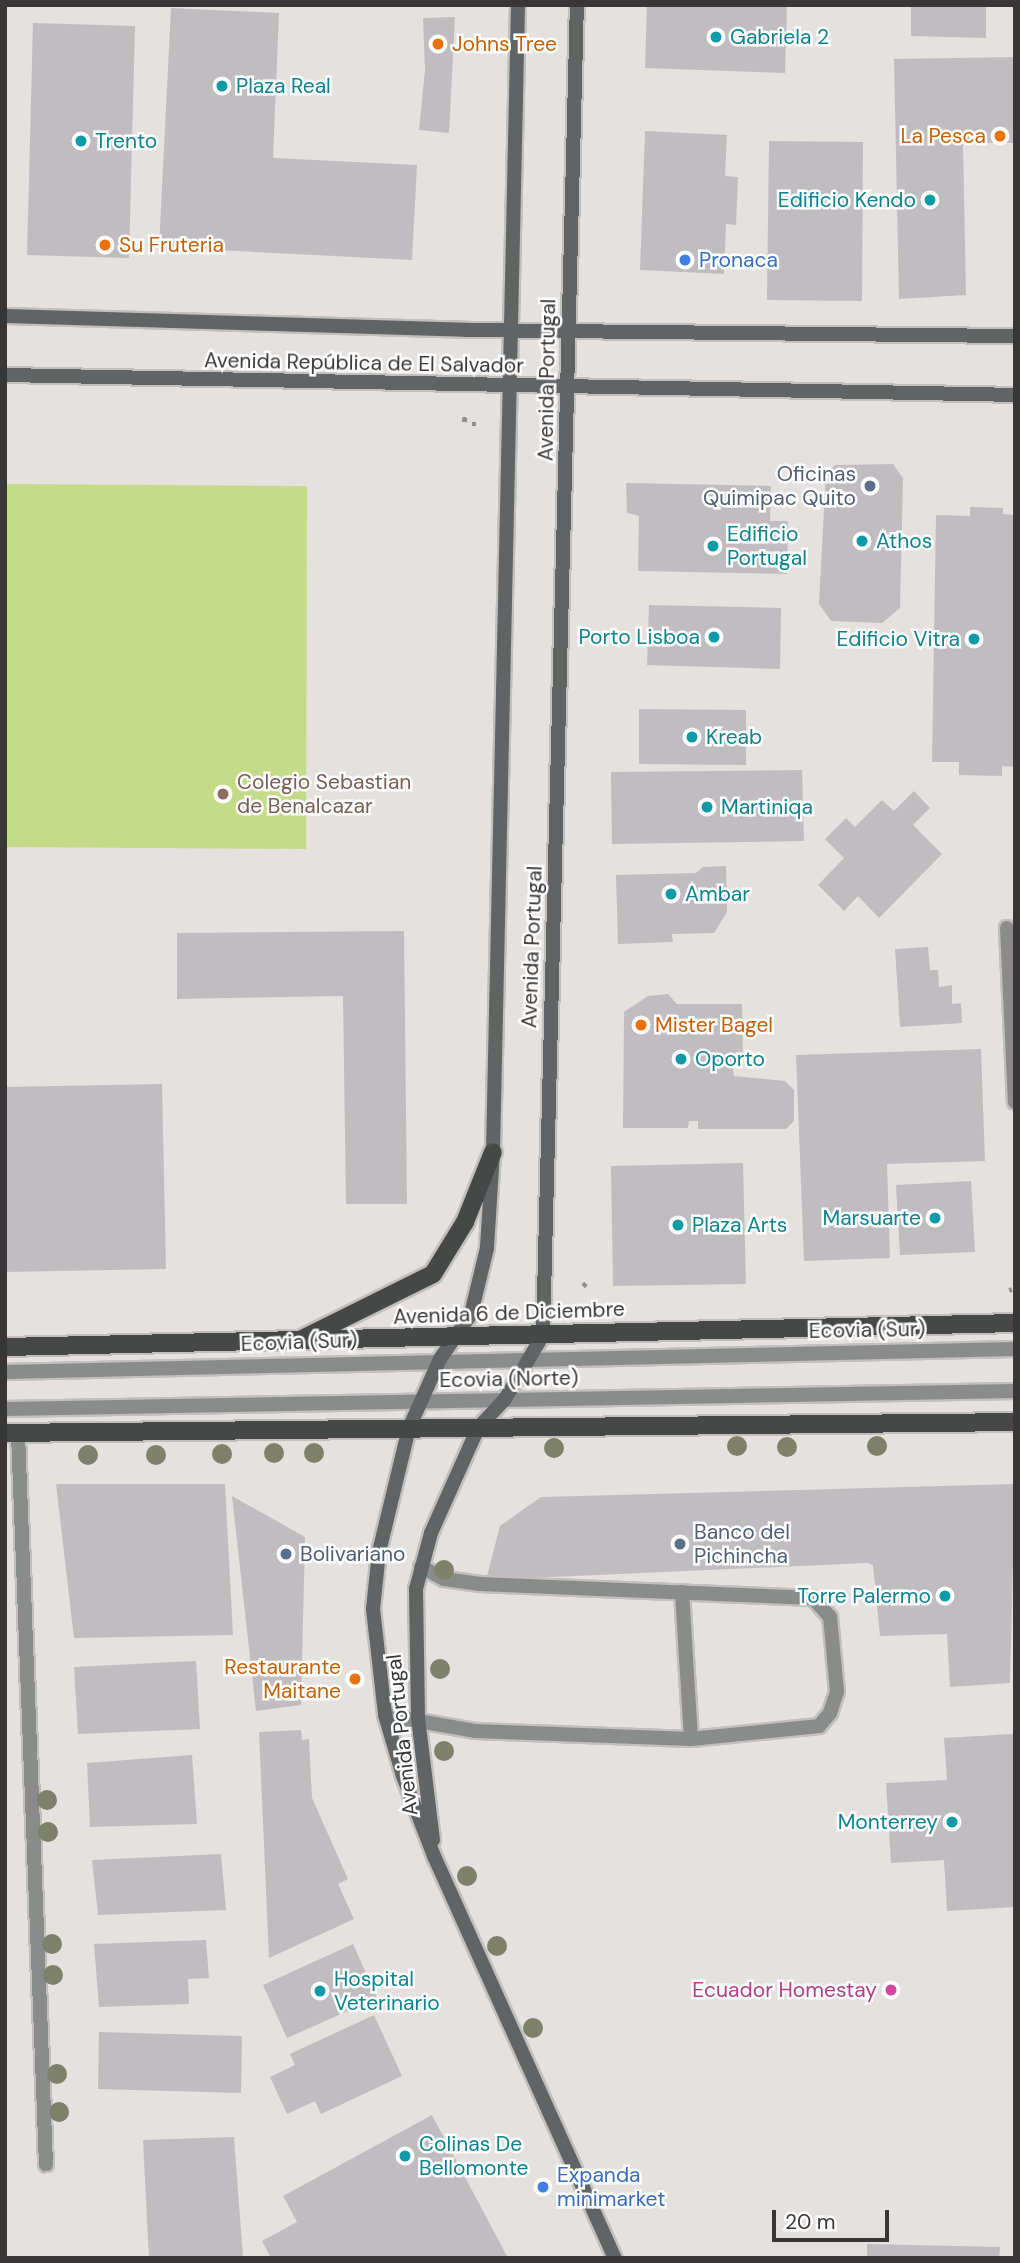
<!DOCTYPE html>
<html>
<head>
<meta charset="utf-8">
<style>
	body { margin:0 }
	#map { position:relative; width:1020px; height:2263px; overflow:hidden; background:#e5e1df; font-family:"DM Sans",sans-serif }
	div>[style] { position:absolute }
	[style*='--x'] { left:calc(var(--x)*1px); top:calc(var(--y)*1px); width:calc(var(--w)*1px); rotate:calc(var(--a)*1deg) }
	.green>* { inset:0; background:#c4dc87 }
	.building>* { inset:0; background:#c0bdc1 }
	.path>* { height:4.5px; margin-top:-2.25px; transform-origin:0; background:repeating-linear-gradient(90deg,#928f8e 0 5px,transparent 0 8.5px) }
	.roads { filter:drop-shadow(2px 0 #c2bfbd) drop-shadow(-2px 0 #c2bfbd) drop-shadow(0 2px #c2bfbd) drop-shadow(0 -2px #c2bfbd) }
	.lane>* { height:14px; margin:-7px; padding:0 7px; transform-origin:7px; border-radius:7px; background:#8a8c8c }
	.street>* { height:14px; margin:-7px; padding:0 7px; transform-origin:7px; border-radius:7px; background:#8a8c8c }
	.secondary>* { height:14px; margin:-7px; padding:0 7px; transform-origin:7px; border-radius:7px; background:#616464 }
	.primary>* { height:18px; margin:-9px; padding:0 9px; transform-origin:9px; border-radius:9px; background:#454847 }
	.trees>* { width:20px; height:20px; margin:-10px; border-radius:50%; background:#7e8169 }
	.dots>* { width:19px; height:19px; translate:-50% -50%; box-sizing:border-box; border:4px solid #fff; border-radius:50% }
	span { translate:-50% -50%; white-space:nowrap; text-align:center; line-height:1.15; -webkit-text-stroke:5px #fff; paint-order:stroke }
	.culture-label { font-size:21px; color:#0d838f }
	.left { translate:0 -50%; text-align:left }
	.right { translate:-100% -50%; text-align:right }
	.food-label { font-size:21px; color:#c56008 }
	.shop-label { font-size:21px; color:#366cbe }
	.street-label { font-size:21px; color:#383636 }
	.service-label { font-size:21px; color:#4e5e75 }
	.education-label { font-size:21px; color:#785e54 }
	.hotel-label { font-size:21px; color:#b23c85 }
	.frame { position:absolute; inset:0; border:7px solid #383636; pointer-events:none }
	.scale { position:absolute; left:772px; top:2210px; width:117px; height:32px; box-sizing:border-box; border:4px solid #383636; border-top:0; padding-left:9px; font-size:21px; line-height:24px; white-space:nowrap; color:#383636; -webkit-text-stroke:5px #fff; paint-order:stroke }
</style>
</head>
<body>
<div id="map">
	<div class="green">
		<i style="clip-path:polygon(5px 484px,307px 486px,306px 849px,5px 847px)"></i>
	</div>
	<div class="building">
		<i style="clip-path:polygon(647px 5px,787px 5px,785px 73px,645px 68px)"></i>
		<i style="clip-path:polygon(911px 5px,986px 5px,986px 38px,911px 36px)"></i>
		<i style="clip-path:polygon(171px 8px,279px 13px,273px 158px,417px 165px,412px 260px,159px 247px)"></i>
		<i style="clip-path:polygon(455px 17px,449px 133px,419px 130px,425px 70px,423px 18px)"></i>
		<i style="clip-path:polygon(33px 23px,135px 26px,129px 258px,27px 255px)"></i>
		<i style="clip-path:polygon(1015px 57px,1015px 143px,963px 143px,966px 295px,899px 299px,894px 59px)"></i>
		<i style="clip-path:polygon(645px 131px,727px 135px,725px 176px,738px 177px,736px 225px,726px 224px,724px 274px,640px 270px)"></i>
		<i style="clip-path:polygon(769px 141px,863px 142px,862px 301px,767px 300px)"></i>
		<i style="clip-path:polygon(893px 464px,903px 478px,900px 608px,882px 623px,831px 621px,819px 604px,826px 472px,836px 465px)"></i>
		<i style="clip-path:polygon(626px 483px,771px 486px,770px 521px,788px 521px,787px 574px,638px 571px,639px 516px,627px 513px)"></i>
		<i style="clip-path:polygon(970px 507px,1003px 508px,1003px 514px,1015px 515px,1015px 767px,1002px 766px,1002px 776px,959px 775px,959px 762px,932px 762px,936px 515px,970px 516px)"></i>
		<i style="clip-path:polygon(649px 605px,781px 608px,780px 669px,647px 665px)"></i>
		<i style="clip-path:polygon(639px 709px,746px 710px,746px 765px,639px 764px)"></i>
		<i style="clip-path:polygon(802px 770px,804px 841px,612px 844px,611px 772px)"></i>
		<i style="clip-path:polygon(914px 791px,930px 808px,913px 825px,942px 854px,879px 918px,858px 896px,844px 911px,818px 885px,844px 858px,825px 839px,846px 818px,855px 827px,882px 800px,894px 811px)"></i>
		<i style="clip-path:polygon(726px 866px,727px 912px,714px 933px,672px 934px,673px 942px,618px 944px,616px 875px,696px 873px,703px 867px)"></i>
		<i style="clip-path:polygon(404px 931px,407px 1204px,346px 1204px,343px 996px,177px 999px,177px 933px)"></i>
		<i style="clip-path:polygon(928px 947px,930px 970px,938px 970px,939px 987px,952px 985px,952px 1004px,961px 1003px,962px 1023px,900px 1027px,895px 949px)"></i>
		<i style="clip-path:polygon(668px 994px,677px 1004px,742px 1004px,743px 1055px,732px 1062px,734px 1076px,785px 1081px,794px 1090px,794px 1121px,786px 1129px,698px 1129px,698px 1121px,689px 1121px,688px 1128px,623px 1128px,624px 1012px,648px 996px)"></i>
		<i style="clip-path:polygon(981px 1049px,985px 1161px,887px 1164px,890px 1258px,804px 1261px,796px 1055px)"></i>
		<i style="clip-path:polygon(162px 1084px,166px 1269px,5px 1272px,5px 1087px)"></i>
		<i style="clip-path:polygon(743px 1163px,746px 1284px,613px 1286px,611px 1166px)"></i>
		<i style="clip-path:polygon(971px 1181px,975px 1252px,900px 1255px,896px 1185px)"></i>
		<i style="clip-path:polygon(56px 1484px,225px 1484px,233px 1635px,74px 1638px)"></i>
		<i style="clip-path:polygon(1015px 1484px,1010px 1683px,950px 1687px,947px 1634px,880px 1636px,873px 1565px,867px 1563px,486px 1580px,500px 1526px,541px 1497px)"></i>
		<i style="clip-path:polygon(232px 1496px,305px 1537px,301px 1705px,256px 1711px)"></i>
		<i style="clip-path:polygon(196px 1661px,200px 1729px,78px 1734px,74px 1667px)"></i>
		<i style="clip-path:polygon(301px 1730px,302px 1740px,309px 1739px,312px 1798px,348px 1879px,338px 1884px,354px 1919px,269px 1958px,259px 1732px)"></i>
		<i style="clip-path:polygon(1013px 1734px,1015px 1907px,947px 1911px,944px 1860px,891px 1863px,886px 1783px,947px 1780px,944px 1738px)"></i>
		<i style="clip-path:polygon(192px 1755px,197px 1824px,90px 1827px,87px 1763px)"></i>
		<i style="clip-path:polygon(221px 1854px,226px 1910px,98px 1915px,92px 1860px)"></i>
		<i style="clip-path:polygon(206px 1940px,209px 1978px,188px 1979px,189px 2004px,99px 2007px,94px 1944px)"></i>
		<i style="clip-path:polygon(353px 1944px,377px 1998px,287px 2038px,263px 1985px)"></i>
		<i style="clip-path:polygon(374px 2015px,402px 2076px,321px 2114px,315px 2101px,287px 2114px,270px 2077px,295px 2065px,290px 2054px)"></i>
		<i style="clip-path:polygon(99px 2032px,242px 2036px,241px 2093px,98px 2089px)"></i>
		<i style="clip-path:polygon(432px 2115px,508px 2258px,271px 2258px,262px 2241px,297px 2222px,283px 2196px)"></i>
		<i style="clip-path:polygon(234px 2137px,243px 2258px,149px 2258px,143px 2140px)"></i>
		<i style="clip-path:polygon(867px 2244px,1000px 2247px,999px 2258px,867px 2258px)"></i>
	</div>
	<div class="path">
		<i style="--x:464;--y:422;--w:6;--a:-81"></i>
		<i style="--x:472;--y:424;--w:4;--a:0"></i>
		<i style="--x:583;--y:1286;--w:4;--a:-45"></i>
		<i style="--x:1009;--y:1290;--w:3;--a:-18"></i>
	</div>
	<div class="roads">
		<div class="lane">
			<i style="--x:5;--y:1372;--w:1010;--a:-1.3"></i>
			<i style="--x:5;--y:1409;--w:1010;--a:-1.02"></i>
			<i style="--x:682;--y:1592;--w:147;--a:86.5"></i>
			<i style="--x:385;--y:1715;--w:91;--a:10.1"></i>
			<i style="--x:475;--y:1731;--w:216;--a:2.1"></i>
			<i style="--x:691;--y:1739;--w:129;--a:-5.8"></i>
			<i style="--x:819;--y:1726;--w:17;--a:-50"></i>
			<i style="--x:830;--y:1713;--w:22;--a:-72"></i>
			<i style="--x:837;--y:1692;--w:75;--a:-95.3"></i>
			<i style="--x:830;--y:1617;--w:25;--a:-132"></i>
			<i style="--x:813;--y:1598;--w:333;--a:-177.6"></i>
			<i style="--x:480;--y:1584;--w:36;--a:-172"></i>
			<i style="--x:444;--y:1579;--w:26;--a:-152"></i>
		</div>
		<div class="street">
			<i style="--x:1007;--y:928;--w:174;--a:87.4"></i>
			<i style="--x:18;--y:1433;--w:732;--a:87.81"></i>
		</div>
		<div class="secondary">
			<i style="--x:518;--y:5;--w:1147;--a:91.25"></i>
			<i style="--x:493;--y:1152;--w:96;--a:93.6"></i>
			<i style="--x:487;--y:1248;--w:68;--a:103.6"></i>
			<i style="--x:471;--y:1314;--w:55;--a:124.6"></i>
			<i style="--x:440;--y:1359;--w:76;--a:114.2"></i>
			<i style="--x:409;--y:1428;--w:128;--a:103.6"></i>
			<i style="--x:379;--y:1552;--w:57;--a:96"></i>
			<i style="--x:373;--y:1609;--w:107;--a:83.5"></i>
			<i style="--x:385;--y:1715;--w:64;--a:73.6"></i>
			<i style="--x:403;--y:1776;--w:86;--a:68.8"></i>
			<i style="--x:434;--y:1856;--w:441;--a:65.8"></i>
			<i style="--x:5;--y:316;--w:461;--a:1.7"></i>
			<i style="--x:466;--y:330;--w:549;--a:0.63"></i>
			<i style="--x:5;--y:375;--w:1010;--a:1.13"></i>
			<i style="--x:433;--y:1840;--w:124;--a:-97"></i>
			<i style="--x:418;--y:1717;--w:128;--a:-90.9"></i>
			<i style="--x:416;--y:1589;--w:58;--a:-75"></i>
			<i style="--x:431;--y:1533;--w:115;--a:-65.9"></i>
			<i style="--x:478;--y:1428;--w:40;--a:-47"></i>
			<i style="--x:505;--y:1399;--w:74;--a:-59.3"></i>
			<i style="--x:543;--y:1335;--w:1330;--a:-88.54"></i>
		</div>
		<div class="primary">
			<i style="--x:302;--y:1339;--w:146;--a:-26.4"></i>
			<i style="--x:433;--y:1274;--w:61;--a:-58.4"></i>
			<i style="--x:465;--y:1222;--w:75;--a:-68.2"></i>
			<i style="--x:5;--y:1347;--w:1010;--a:-1.36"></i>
			<i style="--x:5;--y:1433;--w:1010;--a:-0.62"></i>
		</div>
	</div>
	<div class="trees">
		<i style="left:737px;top:1446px"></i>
		<i style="left:877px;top:1446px"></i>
		<i style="left:787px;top:1447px"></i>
		<i style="left:554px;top:1448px"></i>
		<i style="left:274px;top:1453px"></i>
		<i style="left:314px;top:1453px"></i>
		<i style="left:222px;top:1454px"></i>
		<i style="left:88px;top:1455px"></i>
		<i style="left:156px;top:1455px"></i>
		<i style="left:444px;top:1570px"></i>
		<i style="left:440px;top:1669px"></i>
		<i style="left:444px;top:1751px"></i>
		<i style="left:47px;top:1800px"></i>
		<i style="left:48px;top:1832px"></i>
		<i style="left:467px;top:1876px"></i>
		<i style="left:52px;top:1944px"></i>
		<i style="left:497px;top:1946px"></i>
		<i style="left:53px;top:1975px"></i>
		<i style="left:533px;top:2028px"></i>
		<i style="left:57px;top:2074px"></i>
		<i style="left:59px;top:2112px"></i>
	</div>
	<div class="dots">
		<i style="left:716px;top:37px;background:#0f9aa8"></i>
		<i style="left:438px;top:44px;background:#e8710a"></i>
		<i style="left:222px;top:86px;background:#0f9aa8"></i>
		<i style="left:1000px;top:136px;background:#e8710a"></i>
		<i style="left:81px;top:141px;background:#0f9aa8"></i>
		<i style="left:930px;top:200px;background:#0f9aa8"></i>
		<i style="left:105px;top:245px;background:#e8710a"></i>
		<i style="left:685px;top:260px;background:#3f7fe0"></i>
		<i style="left:870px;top:486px;background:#5c6f8a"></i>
		<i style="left:862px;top:541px;background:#0f9aa8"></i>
		<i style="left:713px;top:546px;background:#0f9aa8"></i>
		<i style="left:714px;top:637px;background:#0f9aa8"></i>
		<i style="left:974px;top:639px;background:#0f9aa8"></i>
		<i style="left:692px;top:737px;background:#0f9aa8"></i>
		<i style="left:223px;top:794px;background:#8d6e63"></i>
		<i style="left:707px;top:807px;background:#0f9aa8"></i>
		<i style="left:671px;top:894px;background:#0f9aa8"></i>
		<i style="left:641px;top:1025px;background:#e8710a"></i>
		<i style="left:681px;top:1059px;background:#0f9aa8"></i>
		<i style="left:935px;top:1218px;background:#0f9aa8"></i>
		<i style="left:678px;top:1225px;background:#0f9aa8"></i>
		<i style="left:680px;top:1544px;background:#5c6f8a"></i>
		<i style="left:286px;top:1554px;background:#5c6f8a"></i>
		<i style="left:945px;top:1596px;background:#0f9aa8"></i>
		<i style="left:355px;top:1679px;background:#e8710a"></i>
		<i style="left:952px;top:1822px;background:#0f9aa8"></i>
		<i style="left:891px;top:1990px;background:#d1479c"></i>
		<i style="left:320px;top:1991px;background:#0f9aa8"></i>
		<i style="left:405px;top:2156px;background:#0f9aa8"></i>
		<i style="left:543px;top:2187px;background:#3f7fe0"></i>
	</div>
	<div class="culture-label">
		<span class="left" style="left:730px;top:37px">Gabriela 2</span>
		<span class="left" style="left:236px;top:86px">Plaza Real</span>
		<span class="left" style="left:95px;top:141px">Trento</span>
		<span class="right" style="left:916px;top:200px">Edificio Kendo</span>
		<span class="left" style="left:727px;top:546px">Edificio<br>Portugal</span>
		<span class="left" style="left:876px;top:541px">Athos</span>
		<span class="right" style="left:700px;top:637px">Porto Lisboa</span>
		<span class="right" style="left:960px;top:639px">Edificio Vitra</span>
		<span class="left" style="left:706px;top:737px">Kreab</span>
		<span class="left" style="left:721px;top:807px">Martiniqa</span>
		<span class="left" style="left:685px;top:894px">Ambar</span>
		<span class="left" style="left:695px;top:1059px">Oporto</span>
		<span class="right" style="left:921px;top:1218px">Marsuarte</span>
		<span class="left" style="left:692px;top:1225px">Plaza Arts</span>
		<span class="right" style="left:931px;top:1596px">Torre Palermo</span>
		<span class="right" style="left:938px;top:1822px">Monterrey</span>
		<span class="left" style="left:334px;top:1991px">Hospital<br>Veterinario</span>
		<span class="left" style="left:419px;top:2156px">Colinas De<br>Bellomonte</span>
	</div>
	<div class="food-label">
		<span class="left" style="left:452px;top:44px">Johns Tree</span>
		<span class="right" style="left:986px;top:136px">La Pesca</span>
		<span class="left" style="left:119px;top:245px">Su Fruteria</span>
		<span class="left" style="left:655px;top:1025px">Mister Bagel</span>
		<span class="right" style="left:341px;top:1679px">Restaurante<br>Maitane</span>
	</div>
	<div class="shop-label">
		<span class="left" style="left:699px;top:260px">Pronaca</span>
		<span class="left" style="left:557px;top:2187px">Expanda<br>minimarket</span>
	</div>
	<div class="street-label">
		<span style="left:364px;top:363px;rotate:1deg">Avenida República de El Salvador</span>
		<span style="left:547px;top:380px;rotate:-89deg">Avenida Portugal</span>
		<span style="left:532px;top:947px;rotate:-88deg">Avenida Portugal</span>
		<span style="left:509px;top:1313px;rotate:-2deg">Avenida 6 de Diciembre</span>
		<span style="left:867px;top:1330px;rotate:-1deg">Ecovia (Sur)</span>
		<span style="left:299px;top:1342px;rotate:-2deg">Ecovia (Sur)</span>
		<span style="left:509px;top:1379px;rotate:-1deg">Ecovia (Norte)</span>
		<span style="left:402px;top:1735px;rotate:-96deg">Avenida Portugal</span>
	</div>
	<div class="service-label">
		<span class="right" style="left:856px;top:486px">Oficinas<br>Quimipac Quito</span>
		<span class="left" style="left:694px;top:1544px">Banco del<br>Pichincha</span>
		<span class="left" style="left:300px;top:1554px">Bolivariano</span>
	</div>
	<div class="education-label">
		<span class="left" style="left:237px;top:794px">Colegio Sebastian<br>de Benalcazar</span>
	</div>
	<div class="hotel-label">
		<span class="right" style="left:877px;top:1990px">Ecuador Homestay</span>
	</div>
	<div class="frame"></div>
	<div class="scale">20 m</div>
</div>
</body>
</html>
